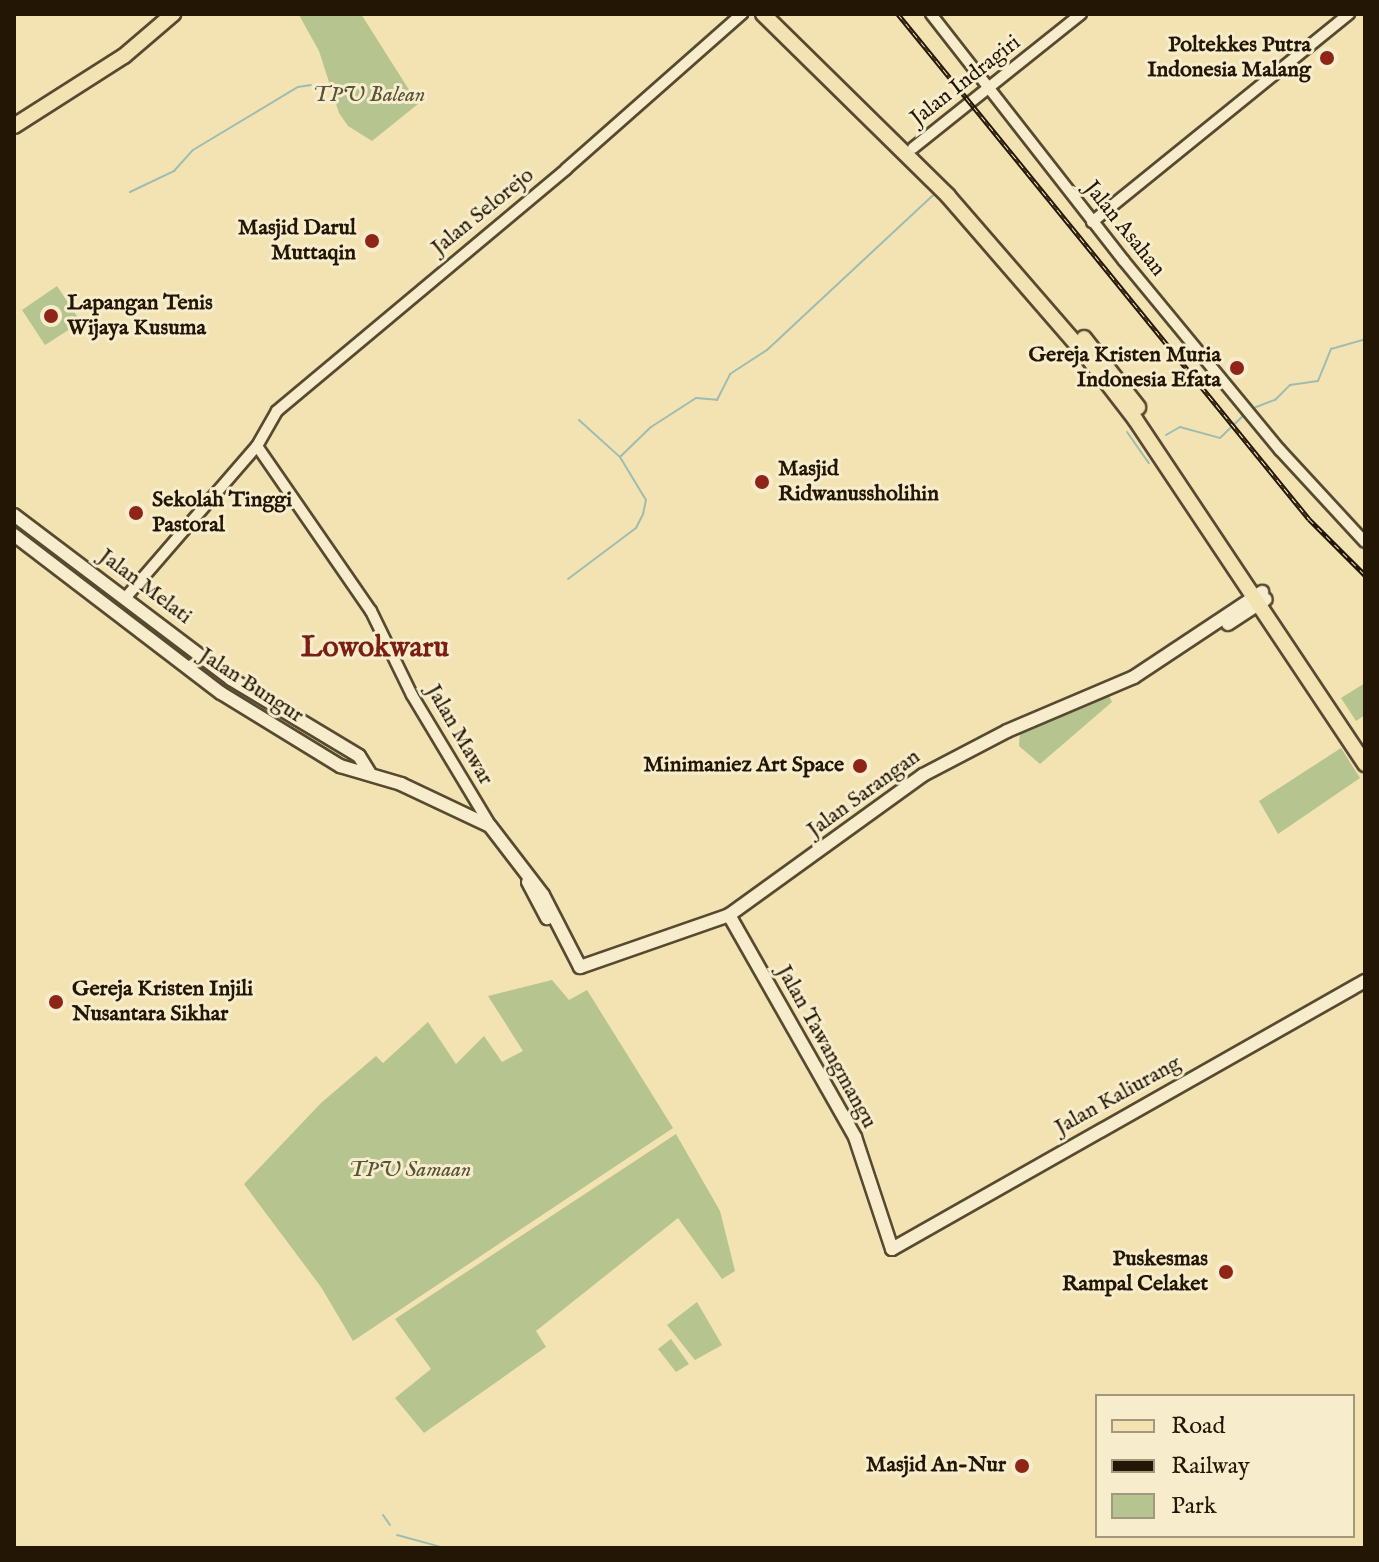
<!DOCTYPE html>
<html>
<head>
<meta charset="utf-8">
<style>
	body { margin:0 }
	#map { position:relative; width:1379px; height:1562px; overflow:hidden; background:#f3e3b2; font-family:"IM FELL English",serif }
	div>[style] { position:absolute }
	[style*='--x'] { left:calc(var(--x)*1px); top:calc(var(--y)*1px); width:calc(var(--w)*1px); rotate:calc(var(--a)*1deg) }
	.green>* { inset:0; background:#b6c48f }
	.stream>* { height:2px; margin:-1px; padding:0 1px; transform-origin:1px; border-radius:1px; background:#9dbdb2 }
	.roads { filter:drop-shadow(2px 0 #584930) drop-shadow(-2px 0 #584930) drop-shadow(0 2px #584930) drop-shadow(0 -2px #584930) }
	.tertiary>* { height:10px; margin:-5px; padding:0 5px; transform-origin:5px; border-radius:5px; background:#f7edcd }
	.secondary>* { height:12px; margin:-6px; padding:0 6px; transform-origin:6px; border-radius:6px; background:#f7edcd }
	.primary>* { height:14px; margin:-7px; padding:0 7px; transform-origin:7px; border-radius:7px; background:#f3e3b2 }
	.rail>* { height:5px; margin-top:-2.5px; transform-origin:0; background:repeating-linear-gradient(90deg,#f7edcd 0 6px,#241604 0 12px); box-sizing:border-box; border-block:2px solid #241604 }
	.dots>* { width:22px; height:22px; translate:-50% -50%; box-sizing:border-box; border:4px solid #f7edcd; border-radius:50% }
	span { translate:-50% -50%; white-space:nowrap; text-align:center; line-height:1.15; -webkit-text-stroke:6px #f7edcd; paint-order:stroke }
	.poi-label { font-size:22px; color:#241604; font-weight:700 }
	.right { translate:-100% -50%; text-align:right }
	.left { translate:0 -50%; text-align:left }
	.street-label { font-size:22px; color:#241604 }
	.park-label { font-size:22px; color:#575335; font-style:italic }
	.district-label { font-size:30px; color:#7a1f14; font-weight:700 }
	.frame { position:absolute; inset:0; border:16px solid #241604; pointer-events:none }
	.legend { position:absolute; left:1095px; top:1394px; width:260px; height:144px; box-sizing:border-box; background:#f7edcd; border:2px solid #a3977d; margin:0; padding:10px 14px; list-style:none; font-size:24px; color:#241604 }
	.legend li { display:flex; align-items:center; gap:16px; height:40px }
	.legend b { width:40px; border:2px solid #a3977d }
</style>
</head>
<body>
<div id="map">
	<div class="green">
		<i style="clip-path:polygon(361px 14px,418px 104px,372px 141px,348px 126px,339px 113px,319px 51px,299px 15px)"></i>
		<i style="clip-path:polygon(57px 286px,81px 322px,45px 345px,22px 310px)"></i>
		<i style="clip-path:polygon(1365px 683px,1365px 715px,1356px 721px,1341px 698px)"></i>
		<i style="clip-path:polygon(1108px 694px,1112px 702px,1040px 764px,1019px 746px,1020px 731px)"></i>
		<i style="clip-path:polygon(1341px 748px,1360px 778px,1278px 834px,1259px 801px)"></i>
		<i style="clip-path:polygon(552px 980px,569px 1000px,587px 990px,673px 1128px,353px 1341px,321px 1287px,244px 1184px,321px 1103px,376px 1056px,383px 1063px,428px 1022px,456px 1064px,484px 1036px,502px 1062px,523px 1051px,488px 996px)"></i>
		<i style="clip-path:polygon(676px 1134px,720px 1211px,735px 1271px,722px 1279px,678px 1218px,536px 1331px,546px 1347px,424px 1433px,395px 1398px,431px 1369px,395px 1319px)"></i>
		<i style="clip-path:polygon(697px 1302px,722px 1345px,695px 1360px,667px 1325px)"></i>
		<i style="clip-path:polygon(671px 1339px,689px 1364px,676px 1372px,658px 1349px)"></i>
	</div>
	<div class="stream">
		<i style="--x:130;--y:192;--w:49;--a:-25.5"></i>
		<i style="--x:174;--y:171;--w:28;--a:-48"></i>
		<i style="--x:193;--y:150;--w:122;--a:-31"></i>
		<i style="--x:298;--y:87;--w:13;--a:-9"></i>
		<i style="--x:1251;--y:409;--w:26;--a:-21"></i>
		<i style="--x:1275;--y:400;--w:21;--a:-45"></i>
		<i style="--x:1290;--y:385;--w:28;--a:-8"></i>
		<i style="--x:1318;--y:381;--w:35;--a:-68"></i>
		<i style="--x:1331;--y:349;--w:35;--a:-16"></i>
		<i style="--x:579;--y:420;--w:55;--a:42.1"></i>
		<i style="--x:1127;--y:432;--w:38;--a:55"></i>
		<i style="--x:1166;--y:435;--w:16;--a:-30"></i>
		<i style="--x:1180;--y:427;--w:41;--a:15.4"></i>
		<i style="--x:1220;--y:438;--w:36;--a:-44"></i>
		<i style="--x:568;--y:579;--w:85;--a:-36.9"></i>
		<i style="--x:636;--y:528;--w:16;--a:-63"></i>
		<i style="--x:643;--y:514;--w:14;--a:-78"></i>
		<i style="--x:646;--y:500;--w:50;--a:-121.2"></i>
		<i style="--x:620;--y:457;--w:43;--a:-44.1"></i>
		<i style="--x:651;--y:427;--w:54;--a:-32.8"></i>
		<i style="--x:696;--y:398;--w:21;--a:5"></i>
		<i style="--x:717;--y:400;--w:29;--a:-63"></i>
		<i style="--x:730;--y:374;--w:44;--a:-33"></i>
		<i style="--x:767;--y:350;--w:227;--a:-43"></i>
		<i style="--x:383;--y:1515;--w:12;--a:55"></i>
		<i style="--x:397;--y:1535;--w:50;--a:15.2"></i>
	</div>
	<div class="roads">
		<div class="tertiary">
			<i style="--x:931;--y:14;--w:313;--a:52"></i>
			<i style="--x:1124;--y:261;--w:245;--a:50.5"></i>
			<i style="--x:1280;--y:450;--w:125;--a:47.3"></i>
			<i style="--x:913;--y:148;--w:215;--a:-38.6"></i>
			<i style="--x:1092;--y:222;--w:331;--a:-39"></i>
			<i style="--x:257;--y:446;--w:201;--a:55.4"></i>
			<i style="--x:371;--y:611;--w:93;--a:64"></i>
			<i style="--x:412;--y:695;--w:152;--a:59"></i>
			<i style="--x:127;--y:596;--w:198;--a:-49.1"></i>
			<i style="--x:257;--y:446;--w:40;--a:-60.3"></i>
			<i style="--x:277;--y:411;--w:377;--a:-39.9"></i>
			<i style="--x:566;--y:169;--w:235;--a:-41.4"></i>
		</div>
		<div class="secondary">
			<i style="--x:14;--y:515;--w:272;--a:37.1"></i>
			<i style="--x:231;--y:679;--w:149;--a:31"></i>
			<i style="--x:359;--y:756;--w:19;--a:58"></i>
			<i style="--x:14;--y:535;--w:260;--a:37.4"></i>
			<i style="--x:221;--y:693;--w:140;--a:31.5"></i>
			<i style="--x:340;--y:766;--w:64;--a:16.4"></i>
			<i style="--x:401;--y:784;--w:98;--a:25.3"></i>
			<i style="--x:490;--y:826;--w:87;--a:52.5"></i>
			<i style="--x:543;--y:895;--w:81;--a:62.8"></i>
			<i style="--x:1228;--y:624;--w:45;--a:-33.3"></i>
			<i style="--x:528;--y:882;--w:41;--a:62.2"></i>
			<i style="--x:729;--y:915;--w:255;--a:60.4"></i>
			<i style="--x:855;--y:1137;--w:118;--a:71.7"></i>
			<i style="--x:892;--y:1249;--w:544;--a:-29.54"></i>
			<i style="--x:580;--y:967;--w:158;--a:-19.2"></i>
			<i style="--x:729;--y:915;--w:239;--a:-35.8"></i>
			<i style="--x:923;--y:775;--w:95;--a:-27.6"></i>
			<i style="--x:1007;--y:731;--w:138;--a:-23"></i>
			<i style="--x:1134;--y:677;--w:154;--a:-33.6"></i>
		</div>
		<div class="primary">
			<i style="--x:763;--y:14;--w:260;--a:44.5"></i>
			<i style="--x:948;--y:196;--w:209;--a:49.1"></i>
			<i style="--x:1085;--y:354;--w:82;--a:52.4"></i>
			<i style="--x:1135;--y:419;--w:415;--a:56.3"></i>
			<i style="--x:14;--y:126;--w:130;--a:-32.5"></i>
			<i style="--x:124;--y:56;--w:65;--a:-40.6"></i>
			<i style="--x:1084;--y:338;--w:88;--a:52"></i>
		</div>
	</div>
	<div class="rail">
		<i style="--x:898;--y:14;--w:651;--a:50.86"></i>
		<i style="--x:1309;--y:519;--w:79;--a:45"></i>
	</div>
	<div class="dots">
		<i style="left:1327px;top:58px;background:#8f2418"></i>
		<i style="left:372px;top:241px;background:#8f2418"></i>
		<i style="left:51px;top:316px;background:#8f2418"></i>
		<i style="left:1237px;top:368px;background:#8f2418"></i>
		<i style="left:762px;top:482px;background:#8f2418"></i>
		<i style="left:136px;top:513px;background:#8f2418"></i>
		<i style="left:860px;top:766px;background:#8f2418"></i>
		<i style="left:56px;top:1002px;background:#8f2418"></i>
		<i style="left:1226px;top:1272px;background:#8f2418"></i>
		<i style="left:1022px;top:1466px;background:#8f2418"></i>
	</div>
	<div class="poi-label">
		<span class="right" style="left:1311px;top:58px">Poltekkes Putra<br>Indonesia Malang</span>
		<span class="right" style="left:356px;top:241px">Masjid Darul<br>Muttaqin</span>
		<span class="left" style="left:67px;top:316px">Lapangan Tenis<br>Wijaya Kusuma</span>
		<span class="right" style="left:1221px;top:368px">Gereja Kristen Muria<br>Indonesia Efata</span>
		<span class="left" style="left:778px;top:482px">Masjid<br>Ridwanussholihin</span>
		<span class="left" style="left:152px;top:513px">Sekolah Tinggi<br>Pastoral</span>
		<span class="right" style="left:844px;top:766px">Minimaniez Art Space</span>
		<span class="left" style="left:72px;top:1002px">Gereja Kristen Injili<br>Nusantara Sikhar</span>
		<span class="right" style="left:1208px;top:1272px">Puskesmas<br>Rampal Celaket</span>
		<span class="right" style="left:1006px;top:1466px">Masjid An-Nur</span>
	</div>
	<div class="street-label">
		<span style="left:966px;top:81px;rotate:-38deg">Jalan Indragiri</span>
		<span style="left:483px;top:212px;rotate:-39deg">Jalan Selorejo</span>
		<span style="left:1124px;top:229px;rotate:51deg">Jalan Asahan</span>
		<span style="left:145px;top:587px;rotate:37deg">Jalan Melati</span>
		<span style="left:251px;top:686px;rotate:33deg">Jalan Bungur</span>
		<span style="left:459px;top:735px;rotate:60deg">Jalan Mawar</span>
		<span style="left:864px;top:794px;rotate:-36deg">Jalan Sarangan</span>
		<span style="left:826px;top:1047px;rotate:61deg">Jalan Tawangmangu</span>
		<span style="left:1118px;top:1096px;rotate:-29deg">Jalan Kaliurang</span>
	</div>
	<div class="park-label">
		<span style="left:369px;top:96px">TPU Balean</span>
		<span style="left:410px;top:1171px">TPU Samaan</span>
	</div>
	<div class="district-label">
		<span style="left:375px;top:648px">Lowokwaru</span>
	</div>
	<div class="frame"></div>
	<ul class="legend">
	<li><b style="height:10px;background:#f3e3b2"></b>Road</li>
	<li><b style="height:10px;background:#241604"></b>Railway</li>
	<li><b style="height:22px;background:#b6c48f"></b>Park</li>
	</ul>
</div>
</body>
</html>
